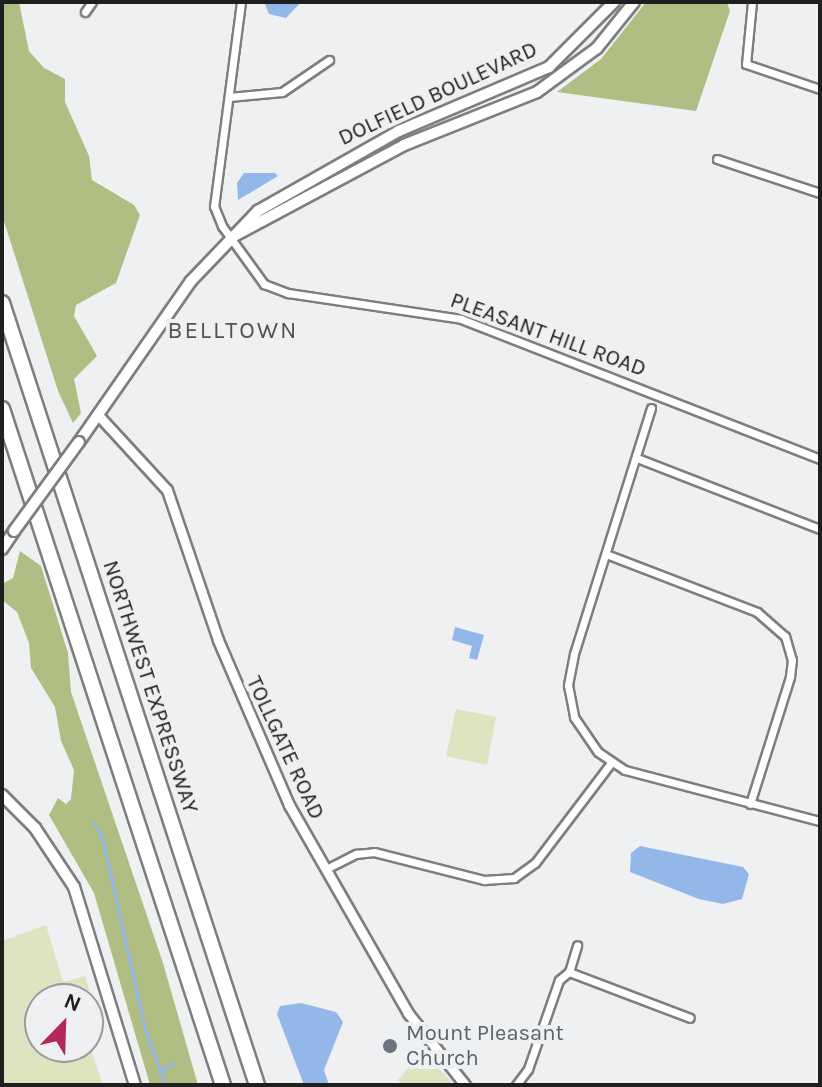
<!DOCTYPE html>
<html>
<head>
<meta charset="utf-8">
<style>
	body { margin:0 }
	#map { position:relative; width:822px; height:1087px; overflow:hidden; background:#eff0f2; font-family:Karla,sans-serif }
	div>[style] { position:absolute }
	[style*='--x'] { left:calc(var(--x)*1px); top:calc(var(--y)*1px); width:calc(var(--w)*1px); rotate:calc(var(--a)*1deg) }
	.green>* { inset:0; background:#dce4c0 }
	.forest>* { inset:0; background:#b1be83 }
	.water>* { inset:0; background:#94b7e9 }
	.stream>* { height:3px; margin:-1.5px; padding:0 1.5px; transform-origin:1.5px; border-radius:1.5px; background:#94b7e9 }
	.roads { filter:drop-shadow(2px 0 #7d7e80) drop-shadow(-2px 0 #7d7e80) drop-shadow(0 2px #7d7e80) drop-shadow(0 -2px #7d7e80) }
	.minor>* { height:7px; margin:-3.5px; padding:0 3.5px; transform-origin:3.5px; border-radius:3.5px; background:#fff }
	.tertiary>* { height:9px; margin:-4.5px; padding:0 4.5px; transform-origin:4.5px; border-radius:4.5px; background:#fff }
	.secondary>* { height:10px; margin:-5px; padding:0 5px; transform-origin:5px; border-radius:5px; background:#fff }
	.motorway>* { height:14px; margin:-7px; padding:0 7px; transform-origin:7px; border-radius:7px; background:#fff }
	.bridges { filter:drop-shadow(2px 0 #7d7e80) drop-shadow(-2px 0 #7d7e80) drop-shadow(0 2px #7d7e80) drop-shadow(0 -2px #7d7e80) }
	.secondary-bridge>* { height:10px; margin:-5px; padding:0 5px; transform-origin:5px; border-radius:5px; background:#fff }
	.dots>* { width:22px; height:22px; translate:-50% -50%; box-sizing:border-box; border:4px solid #eff0f2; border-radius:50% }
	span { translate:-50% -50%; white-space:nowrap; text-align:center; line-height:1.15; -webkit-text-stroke:8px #eff0f2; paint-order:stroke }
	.street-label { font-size:22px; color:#1f1f20 }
	.worship-label { font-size:22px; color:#5b616d }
	.left { translate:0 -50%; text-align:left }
	.neighbourhood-label { font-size:24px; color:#525354; letter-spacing:2px }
	.frame { position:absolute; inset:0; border:4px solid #1f1f20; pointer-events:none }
	.north { position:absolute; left:24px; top:983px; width:80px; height:80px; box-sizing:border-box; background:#eff0f2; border:2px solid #9c9c9e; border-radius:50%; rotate:23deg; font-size:22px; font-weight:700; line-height:32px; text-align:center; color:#1f1f20 }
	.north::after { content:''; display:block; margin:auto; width:28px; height:36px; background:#b3265e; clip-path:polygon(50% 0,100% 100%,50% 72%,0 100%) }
</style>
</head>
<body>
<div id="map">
	<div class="green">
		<i style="clip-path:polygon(456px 709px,496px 717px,487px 765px,446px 756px)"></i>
		<i style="clip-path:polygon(46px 925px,63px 982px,85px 976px,95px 1009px,88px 1012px,88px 999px,40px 999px,40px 1047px,88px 1047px,88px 1041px,103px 1085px,2px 1085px,2px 941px)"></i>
		<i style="clip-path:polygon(421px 1052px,447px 1077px,454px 1085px,403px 1085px,398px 1080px)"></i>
	</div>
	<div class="forest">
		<i style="clip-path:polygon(2px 2px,19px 2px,29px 51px,44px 68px,65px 79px,65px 102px,89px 156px,92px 180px,134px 205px,140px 215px,116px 283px,76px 305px,74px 316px,97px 356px,74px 379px,81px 413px,73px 423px,58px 391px,2px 215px)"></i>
		<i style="clip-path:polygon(646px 2px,727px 2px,730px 11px,696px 111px,557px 92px,601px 59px)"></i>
		<i style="clip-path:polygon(20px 551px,41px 566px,68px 653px,71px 692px,163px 963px,198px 1085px,150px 1085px,94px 893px,49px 815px,58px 798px,66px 804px,71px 799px,74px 770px,61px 741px,55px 707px,31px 668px,29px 643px,17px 612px,2px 600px,2px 584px,13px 578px)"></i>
	</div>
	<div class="water">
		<i style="clip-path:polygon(264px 2px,301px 2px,286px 18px,269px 14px)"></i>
		<i style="clip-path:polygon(244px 173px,275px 173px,278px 176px,238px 200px,237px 183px)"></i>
		<i style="clip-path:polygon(455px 627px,484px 635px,477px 660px,469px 658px,472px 646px,452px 640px)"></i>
		<i style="clip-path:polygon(640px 846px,743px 867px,749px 874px,742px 899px,723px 904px,699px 899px,630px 872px,631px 853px)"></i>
		<i style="clip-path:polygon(301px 1003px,336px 1012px,343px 1022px,324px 1070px,329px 1085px,304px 1085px,277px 1014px,280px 1006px)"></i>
	</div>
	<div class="stream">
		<i style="--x:93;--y:822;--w:17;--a:59"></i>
		<i style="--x:102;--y:837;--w:200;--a:77.3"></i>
		<i style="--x:146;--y:1032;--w:57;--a:69.3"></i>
		<i style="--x:158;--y:1072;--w:18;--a:-29"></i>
	</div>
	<div class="roads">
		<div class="minor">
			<i style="--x:241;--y:2;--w:206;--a:97.5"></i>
			<i style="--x:214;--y:206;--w:22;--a:68"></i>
			<i style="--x:222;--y:226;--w:72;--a:54.1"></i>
			<i style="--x:264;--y:284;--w:26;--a:21"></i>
			<i style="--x:288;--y:293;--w:175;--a:8.5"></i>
			<i style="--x:461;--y:319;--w:385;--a:21.3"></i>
			<i style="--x:752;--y:2;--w:62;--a:95.5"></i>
			<i style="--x:746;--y:64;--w:78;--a:18.7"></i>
			<i style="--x:85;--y:12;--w:12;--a:-55"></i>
			<i style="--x:229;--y:97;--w:53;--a:-5.4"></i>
			<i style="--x:282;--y:92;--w:57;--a:-34.2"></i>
			<i style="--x:717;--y:159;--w:108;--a:18.3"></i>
			<i style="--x:651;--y:408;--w:258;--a:107.4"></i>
			<i style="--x:574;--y:654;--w:32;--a:101"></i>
			<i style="--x:568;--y:685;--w:33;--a:79"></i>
			<i style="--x:574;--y:717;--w:42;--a:55.6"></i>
			<i style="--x:598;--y:752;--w:32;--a:34"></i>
			<i style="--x:625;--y:770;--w:202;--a:14.7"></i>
			<i style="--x:637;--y:458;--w:196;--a:21.2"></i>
			<i style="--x:606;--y:554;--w:162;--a:21"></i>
			<i style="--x:757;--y:612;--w:37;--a:41"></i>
			<i style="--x:785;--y:636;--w:25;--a:74"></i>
			<i style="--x:792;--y:660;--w:17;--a:97"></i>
			<i style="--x:790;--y:677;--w:133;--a:107.5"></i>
			<i style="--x:326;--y:869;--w:34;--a:-27"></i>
			<i style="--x:356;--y:854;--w:18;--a:-6"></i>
			<i style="--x:374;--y:852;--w:114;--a:14.3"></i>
			<i style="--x:484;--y:880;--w:30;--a:-4"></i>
			<i style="--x:514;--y:878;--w:26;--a:-36"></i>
			<i style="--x:535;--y:863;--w:126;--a:-52.8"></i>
			<i style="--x:569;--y:972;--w:28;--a:-73"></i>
			<i style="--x:516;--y:1085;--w:20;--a:-53"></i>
			<i style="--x:528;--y:1069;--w:94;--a:-70.8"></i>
			<i style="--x:559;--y:980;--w:13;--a:-39"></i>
			<i style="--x:569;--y:972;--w:129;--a:20.8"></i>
		</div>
		<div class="tertiary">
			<i style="--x:99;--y:416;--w:100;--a:47.4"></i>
			<i style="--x:167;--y:490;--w:158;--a:71.2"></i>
			<i style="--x:218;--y:640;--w:180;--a:66.7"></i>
			<i style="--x:289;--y:805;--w:240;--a:60.2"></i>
			<i style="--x:408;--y:1013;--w:92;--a:51.6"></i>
		</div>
		<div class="secondary">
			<i style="--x:232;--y:237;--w:195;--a:-28.1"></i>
			<i style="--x:404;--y:145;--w:143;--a:-21.7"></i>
			<i style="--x:537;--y:92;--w:74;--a:-36.3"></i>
			<i style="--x:597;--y:48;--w:59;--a:-51.2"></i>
			<i style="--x:79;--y:442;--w:196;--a:-55.2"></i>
			<i style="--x:191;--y:281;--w:97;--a:-46.3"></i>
			<i style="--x:258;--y:211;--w:162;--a:-29.6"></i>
			<i style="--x:399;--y:131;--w:163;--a:-23.1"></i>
			<i style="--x:549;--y:67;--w:92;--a:-45"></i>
			<i style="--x:2;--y:549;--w:22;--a:-56"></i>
			<i style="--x:2;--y:795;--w:47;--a:45"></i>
			<i style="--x:35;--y:828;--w:71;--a:56.5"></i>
			<i style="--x:74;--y:887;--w:207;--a:72.9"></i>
		</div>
		<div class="motorway">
			<i style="--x:2;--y:303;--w:823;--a:71.94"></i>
			<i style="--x:2;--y:409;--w:711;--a:71.9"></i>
		</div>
	</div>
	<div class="bridges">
		<div class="secondary-bridge">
			<i style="--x:14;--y:531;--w:110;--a:-53.9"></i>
		</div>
	</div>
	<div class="dots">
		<i style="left:390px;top:1046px;background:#6b7280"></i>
	</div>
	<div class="street-label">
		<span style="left:438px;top:94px;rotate:-25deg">DOLFIELD BOULEVARD</span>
		<span style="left:548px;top:335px;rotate:20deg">PLEASANT HILL ROAD</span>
		<span style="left:150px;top:687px;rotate:72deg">NORTHWEST EXPRESSWAY</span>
		<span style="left:285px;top:748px;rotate:65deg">TOLLGATE ROAD</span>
	</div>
	<div class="worship-label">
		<span class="left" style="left:406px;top:1046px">Mount Pleasant<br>Church</span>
	</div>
	<div class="neighbourhood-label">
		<span style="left:233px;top:331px">BELLTOWN</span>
	</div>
	<div class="frame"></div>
	<div class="north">N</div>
</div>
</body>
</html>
